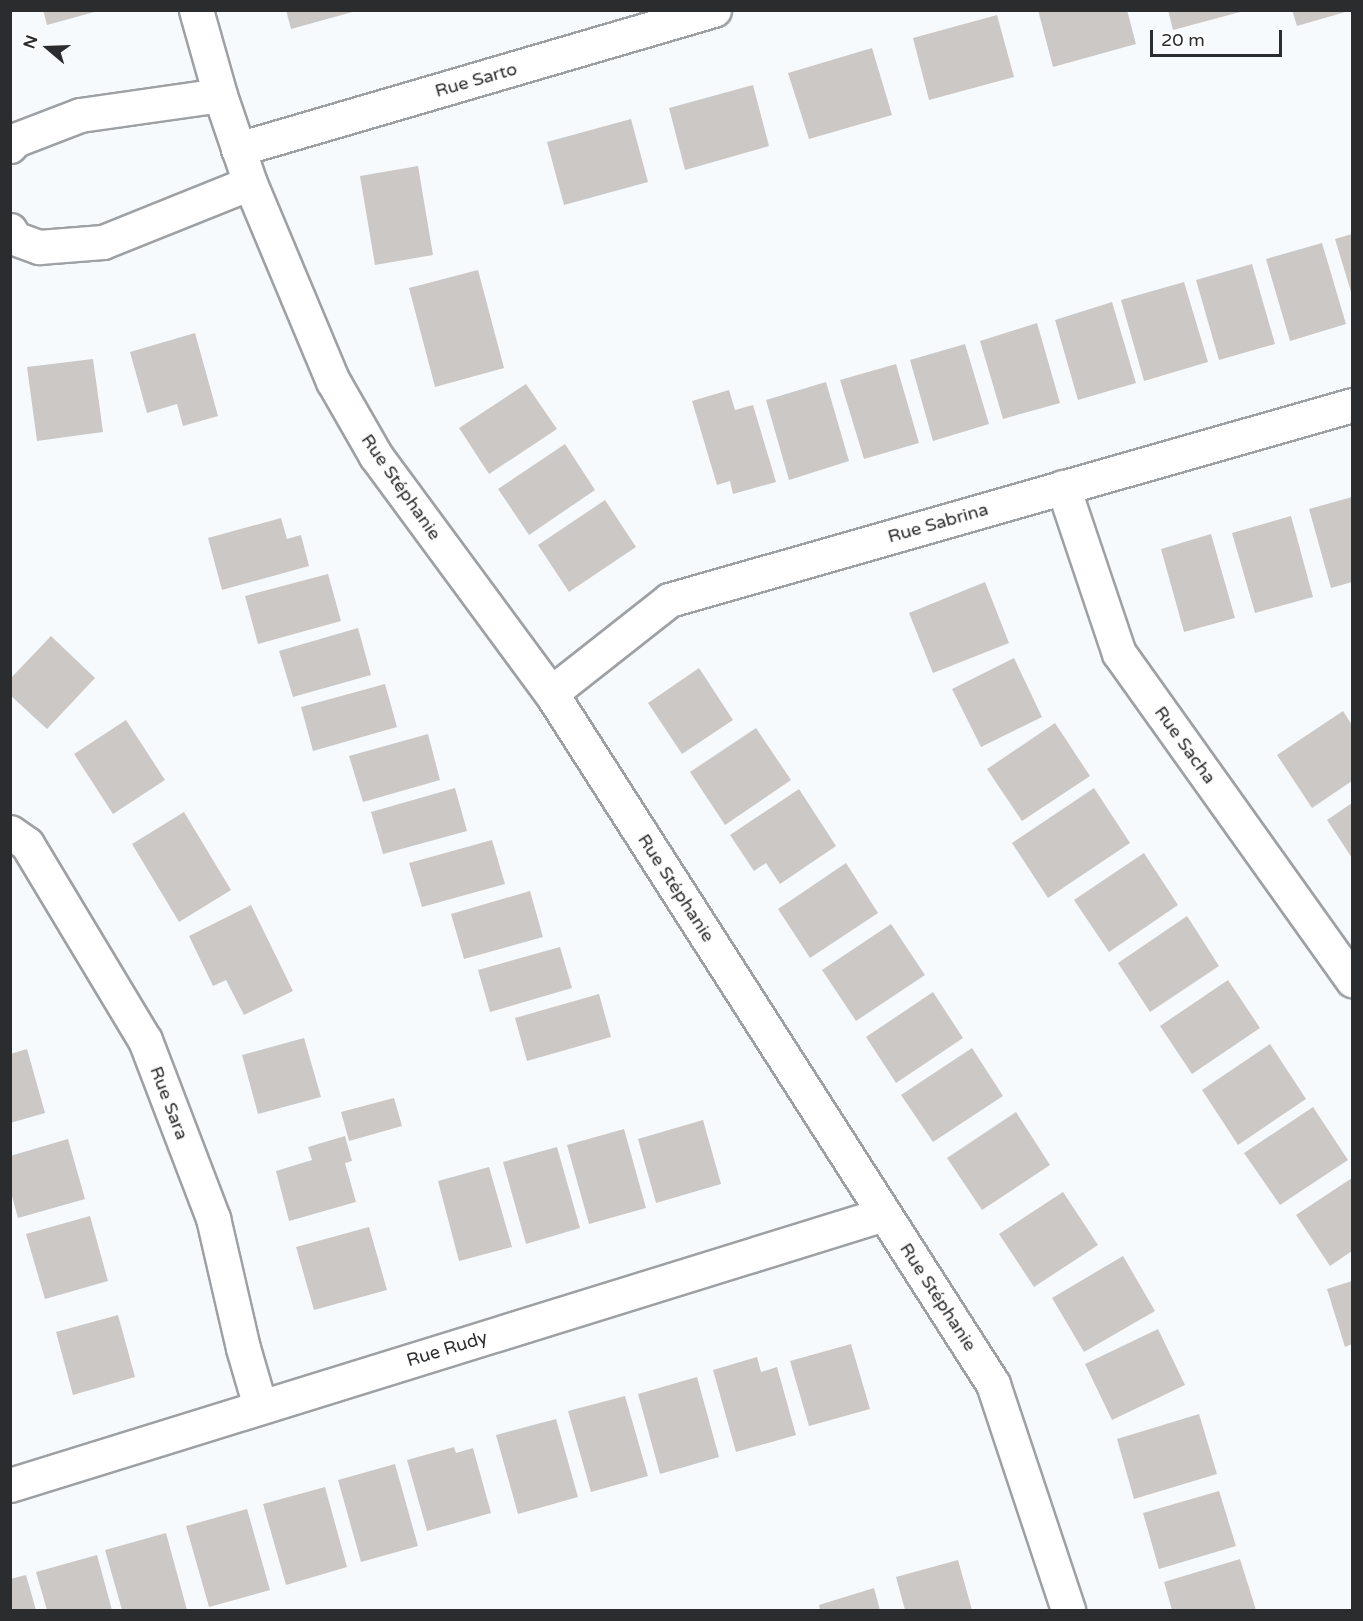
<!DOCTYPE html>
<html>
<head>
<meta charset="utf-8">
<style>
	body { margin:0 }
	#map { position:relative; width:1363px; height:1621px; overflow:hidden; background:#f6fafd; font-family:"Varela Round",sans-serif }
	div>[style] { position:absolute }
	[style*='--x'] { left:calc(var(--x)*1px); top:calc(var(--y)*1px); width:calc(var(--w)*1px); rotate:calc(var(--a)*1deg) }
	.building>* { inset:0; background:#ccc8c6 }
	.roads { filter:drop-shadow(2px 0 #9ea1a4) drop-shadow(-2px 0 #9ea1a4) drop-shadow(0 2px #9ea1a4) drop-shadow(0 -2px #9ea1a4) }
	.minor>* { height:33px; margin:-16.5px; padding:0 16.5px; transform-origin:16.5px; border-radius:16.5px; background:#fff }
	span { translate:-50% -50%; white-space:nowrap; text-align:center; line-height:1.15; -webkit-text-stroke:6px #fff; paint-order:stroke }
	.street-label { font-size:18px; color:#2b2c2d }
	.frame { position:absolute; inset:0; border:12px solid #2b2c2d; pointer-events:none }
	.north { position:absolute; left:18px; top:18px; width:60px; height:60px; -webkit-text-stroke:4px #fff; paint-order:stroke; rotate:289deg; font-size:16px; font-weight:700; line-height:24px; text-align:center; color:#2b2c2d }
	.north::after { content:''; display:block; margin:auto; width:21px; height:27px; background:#2b2c2d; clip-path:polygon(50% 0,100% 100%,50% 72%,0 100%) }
	.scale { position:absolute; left:1150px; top:30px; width:132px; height:27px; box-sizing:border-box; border:3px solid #2b2c2d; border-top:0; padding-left:8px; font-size:18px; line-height:21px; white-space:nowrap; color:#2b2c2d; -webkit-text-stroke:4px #fff; paint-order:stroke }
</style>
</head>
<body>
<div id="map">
	<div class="building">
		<i style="clip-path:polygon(43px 10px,98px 10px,98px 11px,47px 25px)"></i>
		<i style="clip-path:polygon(286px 10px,356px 10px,356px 11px,291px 29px)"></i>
		<i style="clip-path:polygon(1038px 10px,1127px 10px,1136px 44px,1053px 67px)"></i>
		<i style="clip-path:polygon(1168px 10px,1244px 10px,1244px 11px,1173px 30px)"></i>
		<i style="clip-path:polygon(1292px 10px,1349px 10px,1349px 11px,1297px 26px)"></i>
		<i style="clip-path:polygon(997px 15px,1014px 77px,929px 100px,913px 38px)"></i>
		<i style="clip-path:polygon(872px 48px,892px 115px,809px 139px,788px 73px)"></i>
		<i style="clip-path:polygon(753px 85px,769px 146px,685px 170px,669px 108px)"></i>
		<i style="clip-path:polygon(631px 119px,648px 182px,564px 205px,547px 142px)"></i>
		<i style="clip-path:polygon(418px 166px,433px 255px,375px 265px,360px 176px)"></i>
		<i style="clip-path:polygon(1352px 234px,1352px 295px,1335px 239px)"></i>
		<i style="clip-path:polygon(1322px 243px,1346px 324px,1290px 341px,1266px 259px)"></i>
		<i style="clip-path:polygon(1252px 264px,1275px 344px,1219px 360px,1196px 280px)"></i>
		<i style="clip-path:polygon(478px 270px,504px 368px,435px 387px,409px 288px)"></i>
		<i style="clip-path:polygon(1184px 282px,1208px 362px,1144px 381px,1121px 300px)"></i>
		<i style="clip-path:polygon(1112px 302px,1136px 383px,1078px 400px,1055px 320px)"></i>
		<i style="clip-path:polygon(1037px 323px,1060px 403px,1003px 419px,980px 341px)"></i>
		<i style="clip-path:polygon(195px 333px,218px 416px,183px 426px,177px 404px,147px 413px,130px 352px)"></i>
		<i style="clip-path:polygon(965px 344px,989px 424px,933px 441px,910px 360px)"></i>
		<i style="clip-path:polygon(93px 359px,103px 432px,37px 441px,27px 367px)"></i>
		<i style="clip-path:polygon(896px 364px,919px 443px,864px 459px,840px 380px)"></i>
		<i style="clip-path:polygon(826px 382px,849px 461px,789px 480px,766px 400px)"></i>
		<i style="clip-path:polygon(526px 384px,557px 429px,489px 474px,459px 428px)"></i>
		<i style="clip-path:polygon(729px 390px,735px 410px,753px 405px,776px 482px,733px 494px,730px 481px,717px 485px,692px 401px)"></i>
		<i style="clip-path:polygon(565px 444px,595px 490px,529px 535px,498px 489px)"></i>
		<i style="clip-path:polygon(1352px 497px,1352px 582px,1331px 588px,1309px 509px)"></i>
		<i style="clip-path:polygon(605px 500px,636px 547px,569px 592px,538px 545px)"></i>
		<i style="clip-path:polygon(1291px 516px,1313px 597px,1255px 613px,1232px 533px)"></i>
		<i style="clip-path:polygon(281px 518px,287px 539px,301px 535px,309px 566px,222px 590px,208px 538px)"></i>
		<i style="clip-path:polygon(1211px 534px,1235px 618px,1184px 632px,1161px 549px)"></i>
		<i style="clip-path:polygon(328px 574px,341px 621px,258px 644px,245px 596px)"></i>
		<i style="clip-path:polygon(985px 582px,1009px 643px,933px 673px,909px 613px)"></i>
		<i style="clip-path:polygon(358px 628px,371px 675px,293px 697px,279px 651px)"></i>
		<i style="clip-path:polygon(51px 636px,95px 678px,47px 729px,10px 695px,10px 679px)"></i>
		<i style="clip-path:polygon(1014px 658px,1042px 717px,981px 747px,952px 689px)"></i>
		<i style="clip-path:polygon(699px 668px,733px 720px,682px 754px,648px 703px)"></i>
		<i style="clip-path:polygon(385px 684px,397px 727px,313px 751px,301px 707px)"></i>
		<i style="clip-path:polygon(1343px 711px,1352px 725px,1352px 781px,1312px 808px,1277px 755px)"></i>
		<i style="clip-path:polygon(126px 720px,165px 780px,113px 814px,74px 754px)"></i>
		<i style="clip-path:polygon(1055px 723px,1090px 776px,1022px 821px,987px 769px)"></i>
		<i style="clip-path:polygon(756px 728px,791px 780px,725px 825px,690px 772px)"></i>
		<i style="clip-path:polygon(428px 734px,440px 780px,363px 802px,349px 756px)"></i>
		<i style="clip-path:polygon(455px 788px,467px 831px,383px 854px,371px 812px)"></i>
		<i style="clip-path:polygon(1094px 788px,1130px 843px,1048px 898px,1012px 843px)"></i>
		<i style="clip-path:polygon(799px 789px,836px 846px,780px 884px,766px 863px,754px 871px,730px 835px)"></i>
		<i style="clip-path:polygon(1352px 803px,1352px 858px,1327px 820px)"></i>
		<i style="clip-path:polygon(184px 812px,231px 890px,179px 922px,132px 844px)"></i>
		<i style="clip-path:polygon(492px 840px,505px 884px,422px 907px,409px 863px)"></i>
		<i style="clip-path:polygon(1144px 853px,1178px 905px,1109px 952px,1074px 900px)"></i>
		<i style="clip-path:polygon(846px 863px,878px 913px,810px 958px,778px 909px)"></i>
		<i style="clip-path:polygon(530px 891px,543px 937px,464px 959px,451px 914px)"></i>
		<i style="clip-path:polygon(251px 905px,293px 991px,244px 1015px,226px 980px,213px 986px,189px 936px)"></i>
		<i style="clip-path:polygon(1187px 916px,1219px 966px,1150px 1012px,1118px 963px)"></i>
		<i style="clip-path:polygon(891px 924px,925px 975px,856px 1021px,822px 970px)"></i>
		<i style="clip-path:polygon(560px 947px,572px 988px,490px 1012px,478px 970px)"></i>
		<i style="clip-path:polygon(1228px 980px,1260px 1028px,1192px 1074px,1160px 1026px)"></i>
		<i style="clip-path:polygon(933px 992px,963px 1038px,896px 1083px,866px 1037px)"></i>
		<i style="clip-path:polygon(599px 994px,611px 1037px,527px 1061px,515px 1018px)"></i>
		<i style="clip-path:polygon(304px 1038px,321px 1097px,258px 1114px,242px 1055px)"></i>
		<i style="clip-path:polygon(1270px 1044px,1306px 1099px,1238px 1145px,1202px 1090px)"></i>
		<i style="clip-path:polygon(972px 1048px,1003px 1096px,933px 1142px,901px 1095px)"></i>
		<i style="clip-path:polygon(27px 1049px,45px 1113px,10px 1123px,10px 1054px)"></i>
		<i style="clip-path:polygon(394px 1098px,402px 1126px,349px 1141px,341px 1112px)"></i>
		<i style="clip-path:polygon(1313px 1107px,1348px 1160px,1280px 1205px,1244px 1153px)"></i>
		<i style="clip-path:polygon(1016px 1112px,1050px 1165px,982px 1210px,947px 1158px)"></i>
		<i style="clip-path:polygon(703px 1120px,721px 1184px,656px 1203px,638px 1139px)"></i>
		<i style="clip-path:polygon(624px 1129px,646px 1208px,589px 1224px,567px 1145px)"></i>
		<i style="clip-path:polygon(345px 1136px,352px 1161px,345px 1163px,356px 1202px,289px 1221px,276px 1171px,312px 1160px,308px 1147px)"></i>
		<i style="clip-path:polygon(68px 1139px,85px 1199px,18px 1218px,10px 1189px,10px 1156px)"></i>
		<i style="clip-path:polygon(557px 1147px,580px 1228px,526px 1244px,503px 1162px)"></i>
		<i style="clip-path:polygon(489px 1167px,512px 1247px,459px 1261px,438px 1181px)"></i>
		<i style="clip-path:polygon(1352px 1178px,1352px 1251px,1330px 1266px,1296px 1215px)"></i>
		<i style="clip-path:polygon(1063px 1192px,1098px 1245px,1034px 1287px,999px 1234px)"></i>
		<i style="clip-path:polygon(90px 1216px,108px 1281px,45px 1299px,26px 1234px)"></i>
		<i style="clip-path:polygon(369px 1227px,387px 1290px,314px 1310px,296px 1247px)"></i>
		<i style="clip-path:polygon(1123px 1256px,1155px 1311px,1084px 1352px,1052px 1298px)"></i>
		<i style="clip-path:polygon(1352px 1281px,1352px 1344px,1345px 1347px,1327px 1289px)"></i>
		<i style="clip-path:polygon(118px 1315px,135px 1377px,73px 1395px,56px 1332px)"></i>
		<i style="clip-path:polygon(1158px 1329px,1185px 1385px,1112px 1420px,1085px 1364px)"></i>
		<i style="clip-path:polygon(851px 1344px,870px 1409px,809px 1426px,790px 1361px)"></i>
		<i style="clip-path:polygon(757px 1357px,761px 1372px,777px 1367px,796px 1435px,736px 1452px,713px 1370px)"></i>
		<i style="clip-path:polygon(697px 1377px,719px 1457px,660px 1474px,638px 1394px)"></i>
		<i style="clip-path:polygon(625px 1396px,648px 1476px,591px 1492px,568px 1411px)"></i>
		<i style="clip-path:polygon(1199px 1414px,1217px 1474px,1134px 1499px,1117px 1439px)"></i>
		<i style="clip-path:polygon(556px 1419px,578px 1497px,518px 1514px,496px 1435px)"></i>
		<i style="clip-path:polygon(454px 1447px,456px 1453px,473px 1448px,491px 1513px,427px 1531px,407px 1460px)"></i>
		<i style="clip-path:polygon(395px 1464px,418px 1546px,361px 1562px,338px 1480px)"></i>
		<i style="clip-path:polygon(325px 1487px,347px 1567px,286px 1585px,263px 1504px)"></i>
		<i style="clip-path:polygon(1219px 1491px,1236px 1546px,1159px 1569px,1143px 1513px)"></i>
		<i style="clip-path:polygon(247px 1509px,270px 1590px,209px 1607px,186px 1526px)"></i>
		<i style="clip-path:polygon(166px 1533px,187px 1610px,122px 1610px,105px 1550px)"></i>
		<i style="clip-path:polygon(97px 1555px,112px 1610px,47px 1610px,36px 1572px)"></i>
		<i style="clip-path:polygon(1240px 1559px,1256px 1610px,1172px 1610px,1164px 1582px)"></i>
		<i style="clip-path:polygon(958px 1560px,972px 1610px,905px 1610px,896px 1577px)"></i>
		<i style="clip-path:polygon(26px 1575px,36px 1610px,10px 1610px,10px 1579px)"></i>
		<i style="clip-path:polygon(874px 1588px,880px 1610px,820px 1610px,819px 1605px)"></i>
	</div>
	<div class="roads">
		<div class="minor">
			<i style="--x:196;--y:10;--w:88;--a:74.2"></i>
			<i style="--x:220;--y:95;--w:93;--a:71.2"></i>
			<i style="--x:250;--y:183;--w:215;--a:67.3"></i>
			<i style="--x:333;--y:381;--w:86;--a:60.2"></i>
			<i style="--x:376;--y:456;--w:295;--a:53.6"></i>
			<i style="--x:551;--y:693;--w:820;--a:57.39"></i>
			<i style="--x:993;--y:1384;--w:238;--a:71.6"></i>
			<i style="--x:10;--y:146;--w:8;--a:-50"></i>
			<i style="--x:15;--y:140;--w:70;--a:-21"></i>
			<i style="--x:80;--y:115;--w:141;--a:-8.1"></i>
			<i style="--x:238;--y:149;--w:496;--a:-16.3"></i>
			<i style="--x:10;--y:230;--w:9;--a:63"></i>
			<i style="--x:14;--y:238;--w:27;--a:20"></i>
			<i style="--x:39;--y:247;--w:64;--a:-4.5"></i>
			<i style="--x:103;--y:242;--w:158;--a:-21.9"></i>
			<i style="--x:1063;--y:487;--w:175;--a:71.4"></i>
			<i style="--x:1119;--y:653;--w:402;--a:54.5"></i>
			<i style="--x:551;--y:693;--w:150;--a:-38.2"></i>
			<i style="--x:669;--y:600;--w:710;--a:-15.93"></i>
			<i style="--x:10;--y:832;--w:21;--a:35"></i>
			<i style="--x:27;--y:844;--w:229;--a:59"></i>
			<i style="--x:145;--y:1040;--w:191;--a:69.1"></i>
			<i style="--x:213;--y:1218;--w:133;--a:77"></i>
			<i style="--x:243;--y:1348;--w:60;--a:73.7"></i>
			<i style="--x:10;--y:1485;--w:915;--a:-17.23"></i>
		</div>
	</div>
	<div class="street-label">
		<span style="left:476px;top:80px;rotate:-16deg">Rue Sarto</span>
		<span style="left:401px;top:487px;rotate:55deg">Rue Stéphanie</span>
		<span style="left:938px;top:523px;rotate:-16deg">Rue Sabrina</span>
		<span style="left:1185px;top:745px;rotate:54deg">Rue Sacha</span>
		<span style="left:676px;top:888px;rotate:57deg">Rue Stéphanie</span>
		<span style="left:169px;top:1103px;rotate:69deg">Rue Sara</span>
		<span style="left:938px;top:1297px;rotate:57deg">Rue Stéphanie</span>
		<span style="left:447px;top:1349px;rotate:-17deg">Rue Rudy</span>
	</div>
	<div class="frame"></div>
	<div class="north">N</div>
	<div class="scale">20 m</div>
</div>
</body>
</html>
